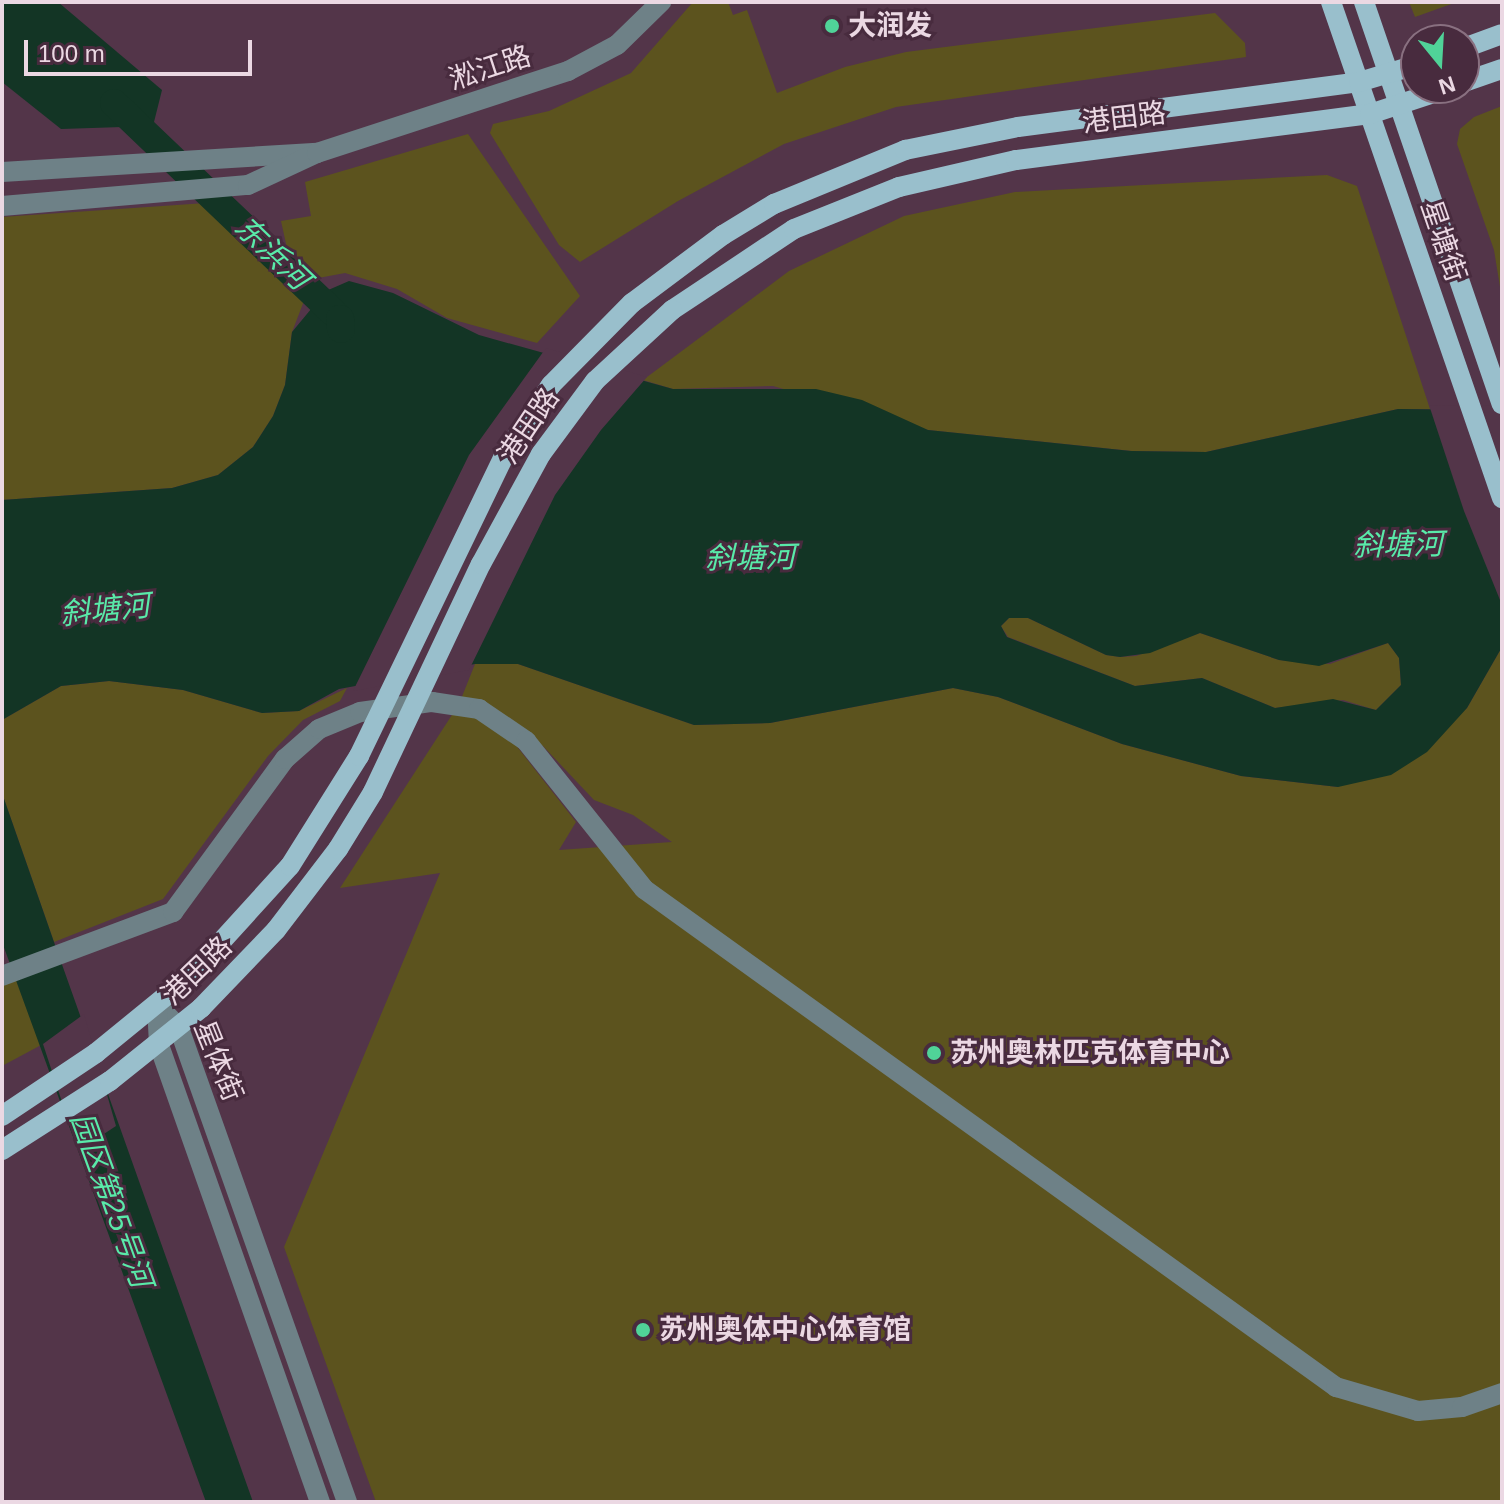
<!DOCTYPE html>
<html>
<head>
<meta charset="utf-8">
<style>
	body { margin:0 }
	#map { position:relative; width:1504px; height:1504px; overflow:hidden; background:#533549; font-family:Arial,"Noto Sans SC",sans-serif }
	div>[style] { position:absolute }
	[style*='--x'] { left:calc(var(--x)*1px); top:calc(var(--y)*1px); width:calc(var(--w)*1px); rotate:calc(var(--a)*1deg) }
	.green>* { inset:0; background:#5c531e }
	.water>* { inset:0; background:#133525 }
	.pier>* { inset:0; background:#533549 }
	.river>* { height:28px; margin:-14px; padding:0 14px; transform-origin:14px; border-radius:14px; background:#133525 }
	.minor>* { height:20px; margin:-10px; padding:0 10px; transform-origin:10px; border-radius:10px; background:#6e8187 }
	.major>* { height:20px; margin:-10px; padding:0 10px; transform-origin:10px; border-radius:10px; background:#99bfcc }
	.major-bridge>* { height:20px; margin:-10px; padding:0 10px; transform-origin:10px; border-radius:10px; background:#99bfcc }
	.dots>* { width:22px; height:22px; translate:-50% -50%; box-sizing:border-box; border:4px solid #482b3e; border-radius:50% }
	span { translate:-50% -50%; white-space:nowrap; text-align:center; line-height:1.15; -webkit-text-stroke:6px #482b3e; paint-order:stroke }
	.poi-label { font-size:28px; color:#ebd8e3; font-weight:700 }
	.left { translate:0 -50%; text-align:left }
	.street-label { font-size:28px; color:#ebd8e3 }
	.water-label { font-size:30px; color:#59eaa9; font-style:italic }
	.frame { position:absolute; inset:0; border:4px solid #ebd8e3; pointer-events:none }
	.north { position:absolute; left:1400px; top:24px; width:80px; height:80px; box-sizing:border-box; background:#482b3e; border:2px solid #897080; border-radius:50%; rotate:162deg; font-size:22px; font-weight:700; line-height:32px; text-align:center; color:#ebd8e3 }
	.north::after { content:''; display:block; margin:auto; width:28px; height:36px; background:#50d398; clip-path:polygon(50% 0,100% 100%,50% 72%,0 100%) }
	.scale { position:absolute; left:24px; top:40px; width:228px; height:36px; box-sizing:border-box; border:4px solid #ebd8e3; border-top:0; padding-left:10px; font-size:24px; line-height:28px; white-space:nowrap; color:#ebd8e3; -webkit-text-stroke:6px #482b3e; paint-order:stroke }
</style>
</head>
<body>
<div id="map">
	<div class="green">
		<i style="clip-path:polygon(693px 2px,728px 2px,733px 15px,747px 10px,777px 93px,845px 67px,906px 52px,1215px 13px,1245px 43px,1246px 57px,896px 107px,784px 144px,678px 201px,580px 262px,559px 245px,490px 133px,493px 124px,549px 111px,631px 73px)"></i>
		<i style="clip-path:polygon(1409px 2px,1457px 2px,1415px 17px)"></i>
		<i style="clip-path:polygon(1502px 106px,1502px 299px,1494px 250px,1457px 144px,1460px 129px,1474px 117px)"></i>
		<i style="clip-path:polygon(468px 134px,580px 296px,537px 343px,447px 318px,397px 289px,345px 273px,313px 279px,290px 262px,281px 221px,311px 216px,305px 182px)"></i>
		<i style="clip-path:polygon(1327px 175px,1357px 186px,1430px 409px,1398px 409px,1206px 452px,1132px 451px,928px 430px,773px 386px,673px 389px,643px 380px,789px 271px,904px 216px,1015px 192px)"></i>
		<i style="clip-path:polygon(206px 203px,304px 301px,292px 332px,285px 385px,273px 416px,253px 447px,218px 475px,172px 488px,2px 500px,2px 217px)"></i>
		<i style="clip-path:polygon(1009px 618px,1028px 618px,1106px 655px,1120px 657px,1136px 656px,1200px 633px,1279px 660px,1330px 664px,1388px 643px,1399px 658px,1401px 685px,1376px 710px,1343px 700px,1275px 708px,1202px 678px,1135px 686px,1008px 637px,1001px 626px)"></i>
		<i style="clip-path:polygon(evenodd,1502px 647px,1502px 1502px,376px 1502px,284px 1247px,440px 873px,340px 888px,459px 704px,475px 664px,518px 664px,694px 725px,770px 723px,953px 688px,998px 697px,1122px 744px,1241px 776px,1338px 787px,1467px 708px,1502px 647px,504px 730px,543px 746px,594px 800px,633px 815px,672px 842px,559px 850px,576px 822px,504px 730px)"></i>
		<i style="clip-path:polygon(109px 681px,183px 690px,262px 713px,299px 711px,347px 688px,340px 701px,303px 720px,268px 756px,163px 899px,54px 942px,2px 793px,2px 720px,61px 686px)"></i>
		<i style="clip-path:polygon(19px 978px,43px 1044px,2px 1066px,2px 984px)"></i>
	</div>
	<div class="water">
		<i style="clip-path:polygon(2px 2px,58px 2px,162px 90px,153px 126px,61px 129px,2px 82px)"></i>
		<i style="clip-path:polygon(evenodd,349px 281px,393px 293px,479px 335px,673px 389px,816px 389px,862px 400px,928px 430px,1131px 451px,1206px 452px,1398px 409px,1502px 410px,1502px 647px,1467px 708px,1427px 752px,1391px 775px,1338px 787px,1241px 776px,1122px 744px,998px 697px,953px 688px,770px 723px,694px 725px,518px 664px,475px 664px,339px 689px,299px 711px,262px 713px,183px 690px,109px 681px,61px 686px,2px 720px,2px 500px,172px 488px,218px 475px,253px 447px,273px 416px,285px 385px,292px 332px,326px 291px,349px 281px,1009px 618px,1028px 618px,1106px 655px,1120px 657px,1150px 653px,1200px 633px,1279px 660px,1319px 666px,1388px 643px,1399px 658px,1401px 685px,1376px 710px,1333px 699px,1275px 708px,1202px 678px,1135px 686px,1007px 637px,1001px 626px,1009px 618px)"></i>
		<i style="clip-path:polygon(2px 793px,54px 942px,253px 1502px,206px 1502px,2px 942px)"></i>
	</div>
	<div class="pier">
		<i style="clip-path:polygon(546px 348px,647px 377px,601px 430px,555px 495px,469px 670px,353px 691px,469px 455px)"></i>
		<i style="clip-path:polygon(1429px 405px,1502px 406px,1502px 605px,1464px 511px)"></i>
		<i style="clip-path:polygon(84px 1014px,116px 1126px,78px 1151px,43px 1044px)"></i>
	</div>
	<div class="river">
		<i style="--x:114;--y:103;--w:313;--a:43.7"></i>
		<i style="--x:340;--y:319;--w:10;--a:84"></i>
	</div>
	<div class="minor">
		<i style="--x:2;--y:172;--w:316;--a:-3.5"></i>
		<i style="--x:2;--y:206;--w:247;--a:-4.9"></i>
		<i style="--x:248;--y:185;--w:76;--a:-24.9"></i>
		<i style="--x:317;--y:153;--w:264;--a:-18.1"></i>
		<i style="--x:568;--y:71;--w:55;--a:-28"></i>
		<i style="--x:617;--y:45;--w:62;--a:-44.3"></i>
		<i style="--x:2;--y:976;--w:183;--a:-20.5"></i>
		<i style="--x:173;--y:912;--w:190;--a:-53.8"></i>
		<i style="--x:285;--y:759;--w:45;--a:-41.4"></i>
		<i style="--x:319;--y:729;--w:44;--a:-22.5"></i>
		<i style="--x:360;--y:712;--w:73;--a:-7.9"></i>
		<i style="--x:432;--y:702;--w:48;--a:8.5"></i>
		<i style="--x:479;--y:709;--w:57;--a:34.2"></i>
		<i style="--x:526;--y:741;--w:189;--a:51.4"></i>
		<i style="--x:644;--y:889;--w:853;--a:35.74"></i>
		<i style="--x:1336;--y:1387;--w:85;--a:16.3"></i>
		<i style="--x:1418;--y:1411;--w:44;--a:-5.2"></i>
		<i style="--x:1462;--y:1407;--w:42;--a:-19.3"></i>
		<i style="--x:157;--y:1005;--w:32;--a:46"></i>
		<i style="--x:179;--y:1028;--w:503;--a:70.48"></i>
		<i style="--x:157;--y:1005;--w:40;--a:87.1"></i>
		<i style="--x:159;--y:1045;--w:485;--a:70.6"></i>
	</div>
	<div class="major">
		<i style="--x:1331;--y:2;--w:525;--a:70.98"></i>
		<i style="--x:1364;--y:2;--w:425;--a:71.1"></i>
		<i style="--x:1464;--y:48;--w:40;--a:-20.2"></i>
		<i style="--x:1464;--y:82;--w:40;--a:-18.9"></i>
		<i style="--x:632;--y:303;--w:114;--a:-36.8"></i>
		<i style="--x:723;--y:235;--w:60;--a:-31.3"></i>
		<i style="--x:774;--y:204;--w:142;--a:-22.4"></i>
		<i style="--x:905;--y:150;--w:115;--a:-11.5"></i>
		<i style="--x:1018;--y:127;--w:344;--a:-7.5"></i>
		<i style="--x:1359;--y:82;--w:59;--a:-16.6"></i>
		<i style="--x:672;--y:310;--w:146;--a:-33.6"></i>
		<i style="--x:794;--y:229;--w:113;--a:-21.8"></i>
		<i style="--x:899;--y:187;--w:120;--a:-13"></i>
		<i style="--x:1016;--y:160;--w:357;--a:-7.4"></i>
		<i style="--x:1370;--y:114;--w:83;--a:-18.2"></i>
		<i style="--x:2;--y:1116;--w:113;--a:-33.8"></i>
		<i style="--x:96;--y:1053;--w:119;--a:-39.2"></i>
		<i style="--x:188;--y:978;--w:151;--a:-47.7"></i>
		<i style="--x:2;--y:1150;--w:128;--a:-32.6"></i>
		<i style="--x:110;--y:1081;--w:117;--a:-38.7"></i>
		<i style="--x:201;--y:1008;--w:108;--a:-46.1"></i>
		<i style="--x:276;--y:930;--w:102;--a:-52.6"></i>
	</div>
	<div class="major-bridge">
		<i style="--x:338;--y:849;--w:67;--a:-58.4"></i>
		<i style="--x:373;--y:792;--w:252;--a:-64.7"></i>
		<i style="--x:481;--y:564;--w:125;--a:-61.4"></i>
		<i style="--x:541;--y:454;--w:91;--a:-53.5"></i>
		<i style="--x:595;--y:381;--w:105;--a:-42.7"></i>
		<i style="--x:290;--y:866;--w:130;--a:-57.9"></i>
		<i style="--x:359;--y:756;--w:333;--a:-64.2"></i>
		<i style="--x:504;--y:456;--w:85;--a:-56.5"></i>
		<i style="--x:551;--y:385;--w:115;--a:-45.4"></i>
	</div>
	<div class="dots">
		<i style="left:832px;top:26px;background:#50d398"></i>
		<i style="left:934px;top:1053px;background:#50d398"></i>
		<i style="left:643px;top:1330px;background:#50d398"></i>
	</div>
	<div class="poi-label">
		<span class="left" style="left:848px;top:26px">大润发</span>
		<span class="left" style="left:950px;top:1053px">苏州奥林匹克体育中心</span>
		<span class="left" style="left:659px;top:1330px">苏州奥体中心体育馆</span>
	</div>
	<div class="street-label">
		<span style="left:490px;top:68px;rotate:-18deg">淞江路</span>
		<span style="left:1124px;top:118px;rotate:-7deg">港田路</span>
		<span style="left:1443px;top:241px;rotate:71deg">星塘街</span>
		<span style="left:529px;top:426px;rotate:-56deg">港田路</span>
		<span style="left:197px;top:971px;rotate:-44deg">港田路</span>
		<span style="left:218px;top:1061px;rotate:68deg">星体街</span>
	</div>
	<div class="water-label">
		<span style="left:272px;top:253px;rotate:44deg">东浜河</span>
		<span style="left:1398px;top:545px;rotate:-1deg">斜塘河</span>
		<span style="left:750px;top:558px;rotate:-1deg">斜塘河</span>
		<span style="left:105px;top:610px;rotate:-6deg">斜塘河</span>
		<span style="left:111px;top:1200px;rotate:70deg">园区第25号河</span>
	</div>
	<div class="frame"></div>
	<div class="north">N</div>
	<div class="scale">100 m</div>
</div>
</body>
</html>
